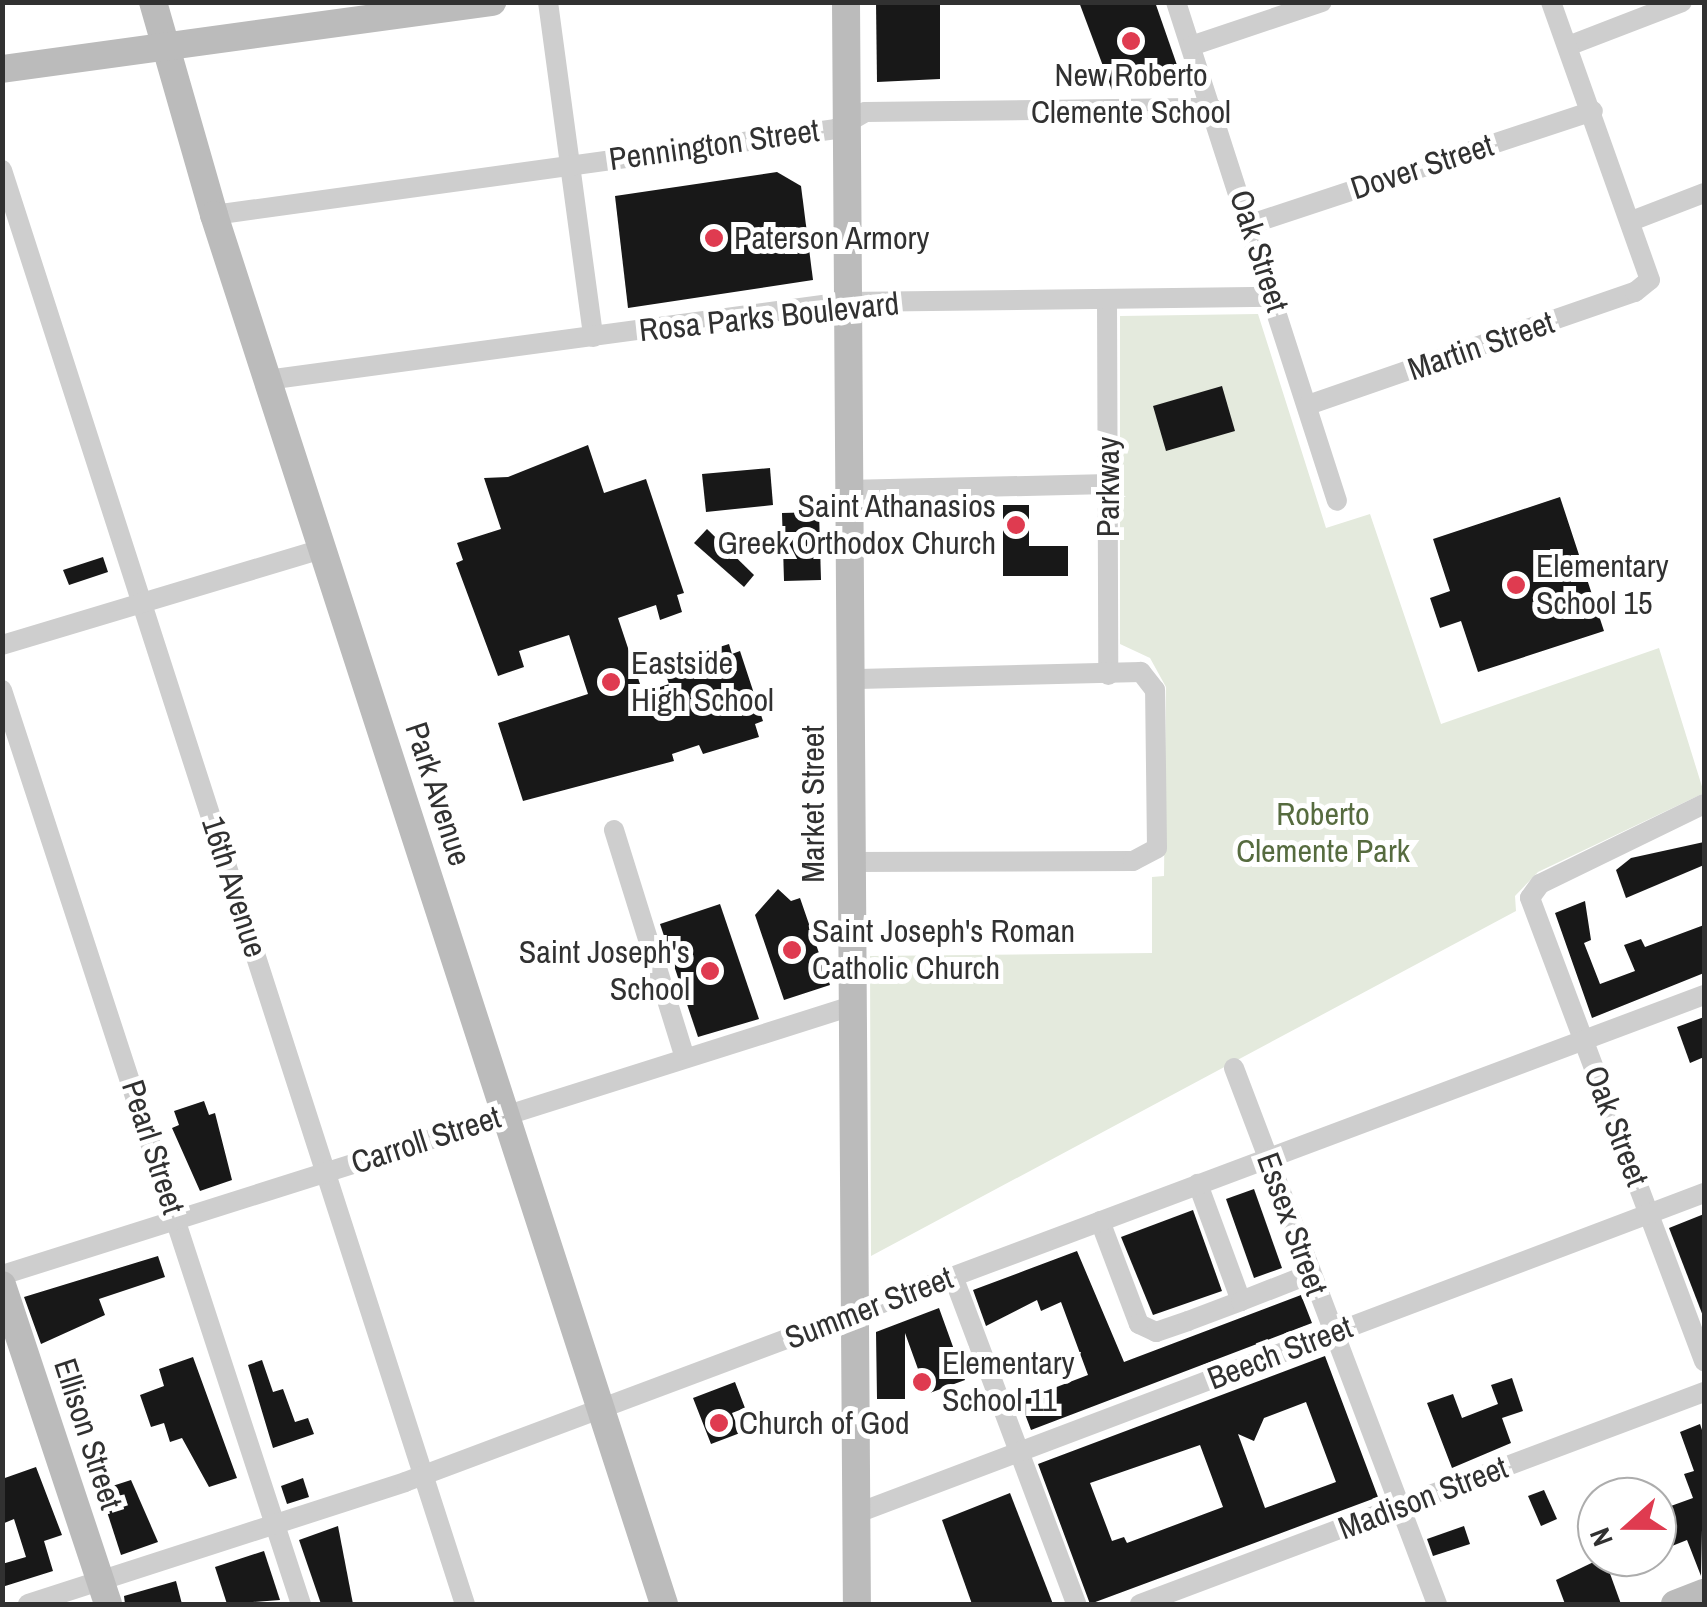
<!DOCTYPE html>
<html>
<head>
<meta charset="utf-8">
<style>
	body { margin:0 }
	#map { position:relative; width:1707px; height:1607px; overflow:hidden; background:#fff; font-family:"Archivo Narrow",sans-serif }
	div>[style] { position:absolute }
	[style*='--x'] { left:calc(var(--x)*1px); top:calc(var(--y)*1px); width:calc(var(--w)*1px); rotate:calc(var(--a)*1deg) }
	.green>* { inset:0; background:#e4eadd }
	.building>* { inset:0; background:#181818 }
	.street>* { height:20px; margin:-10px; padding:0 10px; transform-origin:10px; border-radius:10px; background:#cecece }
	.secondary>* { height:28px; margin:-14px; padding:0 14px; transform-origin:14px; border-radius:14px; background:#bbb }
	.dots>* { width:28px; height:28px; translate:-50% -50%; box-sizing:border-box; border:5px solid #fff; border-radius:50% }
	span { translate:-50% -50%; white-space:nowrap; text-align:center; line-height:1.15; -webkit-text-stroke:10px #fff; paint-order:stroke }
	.poi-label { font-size:32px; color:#313131 }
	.left { translate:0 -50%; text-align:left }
	.right { translate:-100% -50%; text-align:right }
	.street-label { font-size:32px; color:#313131 }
	.park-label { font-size:32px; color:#566b3f }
	.frame { position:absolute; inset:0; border:5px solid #313131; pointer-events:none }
	.north { position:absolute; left:1577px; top:1477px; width:100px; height:100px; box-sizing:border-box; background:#fff; border:2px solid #adadad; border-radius:50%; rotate:249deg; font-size:28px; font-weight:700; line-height:40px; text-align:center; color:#313131 }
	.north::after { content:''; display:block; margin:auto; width:35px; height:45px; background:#df3b50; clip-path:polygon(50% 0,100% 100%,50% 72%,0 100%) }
</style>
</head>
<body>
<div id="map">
	<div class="green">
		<i style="clip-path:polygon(1258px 314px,1326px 528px,1370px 514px,1441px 724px,1659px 648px,1704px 793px,1538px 872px,1515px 896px,1516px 911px,871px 1256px,870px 956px,1152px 953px,1152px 877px,1164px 876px,1166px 687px,1150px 658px,1120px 644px,1120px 316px)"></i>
	</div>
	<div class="building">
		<i style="clip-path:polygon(876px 2px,940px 2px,940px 79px,877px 82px)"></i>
		<i style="clip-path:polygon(1079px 2px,1155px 2px,1178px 68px,1112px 90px)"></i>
		<i style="clip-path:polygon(777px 172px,801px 186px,813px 280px,628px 308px,615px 196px)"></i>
		<i style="clip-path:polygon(1222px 386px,1235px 431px,1166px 451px,1153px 406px)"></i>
		<i style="clip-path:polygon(588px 445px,604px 493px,646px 479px,684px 593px,677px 595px,682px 612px,660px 620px,656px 605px,618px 618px,643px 693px,669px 684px,665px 672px,677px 668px,675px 661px,729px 644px,732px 654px,740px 651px,763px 721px,755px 724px,759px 737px,703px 754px,699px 745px,672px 754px,674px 761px,523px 801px,498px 723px,588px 694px,569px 635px,519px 651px,524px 667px,498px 676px,456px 563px,463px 560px,457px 543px,501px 529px,484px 478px,508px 477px)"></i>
		<i style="clip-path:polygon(770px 468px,773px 505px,706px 512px,702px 474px)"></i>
		<i style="clip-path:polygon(1560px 497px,1604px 631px,1478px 672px,1461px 621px,1440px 628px,1430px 598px,1450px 591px,1433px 539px)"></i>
		<i style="clip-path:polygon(1003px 505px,1029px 505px,1029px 546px,1068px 546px,1068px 576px,1003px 576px)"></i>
		<i style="clip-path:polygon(819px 512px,821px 580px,784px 581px,782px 513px)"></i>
		<i style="clip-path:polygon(707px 529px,754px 575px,744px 587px,694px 543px)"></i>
		<i style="clip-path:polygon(103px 557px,108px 572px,69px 585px,63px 570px)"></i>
		<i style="clip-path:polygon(1704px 842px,1704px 865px,1626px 898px,1616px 870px,1631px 858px)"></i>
		<i style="clip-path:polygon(778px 889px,791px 901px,800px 898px,830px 985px,784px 1000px,755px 915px)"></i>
		<i style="clip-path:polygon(1585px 901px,1591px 940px,1584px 943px,1600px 984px,1635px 971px,1624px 945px,1641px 939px,1645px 947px,1704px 925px,1704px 973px,1592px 1018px,1555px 913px)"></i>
		<i style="clip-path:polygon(720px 904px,759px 1019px,698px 1037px,660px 924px)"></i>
		<i style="clip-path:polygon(1704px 1017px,1704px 1057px,1690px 1063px,1677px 1027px)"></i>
		<i style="clip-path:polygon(204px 1101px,209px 1115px,215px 1113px,232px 1180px,200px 1191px,172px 1128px,179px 1125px,174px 1111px)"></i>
		<i style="clip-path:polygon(1254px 1189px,1282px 1268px,1254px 1278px,1226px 1199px)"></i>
		<i style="clip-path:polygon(1193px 1210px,1222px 1291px,1153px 1315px,1121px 1237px)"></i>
		<i style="clip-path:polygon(1704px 1214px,1704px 1316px,1703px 1316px,1669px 1228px)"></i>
		<i style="clip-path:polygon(1077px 1251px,1124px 1362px,1301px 1295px,1312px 1323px,1031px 1430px,1020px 1401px,1088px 1375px,1061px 1302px,1041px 1311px,1037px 1300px,986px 1326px,973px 1290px)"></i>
		<i style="clip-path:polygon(158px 1256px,165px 1277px,99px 1299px,105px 1315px,41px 1344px,24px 1297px)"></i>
		<i style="clip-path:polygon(939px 1308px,965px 1380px,927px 1394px,905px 1333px,905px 1399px,877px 1399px,876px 1332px)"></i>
		<i style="clip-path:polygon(evenodd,1325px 1356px,1378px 1497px,1090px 1604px,1038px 1464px,1325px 1356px,1306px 1402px,1336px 1482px,1265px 1508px,1238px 1434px,1254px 1441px,1264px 1418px,1306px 1402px,1325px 1356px,1200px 1445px,1223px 1507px,1127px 1543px,1124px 1537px,1112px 1541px,1090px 1483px,1200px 1445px)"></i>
		<i style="clip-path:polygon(193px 1357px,237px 1478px,209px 1487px,182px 1438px,170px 1442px,164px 1423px,151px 1427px,140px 1395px,164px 1386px,159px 1369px)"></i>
		<i style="clip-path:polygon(262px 1360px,273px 1392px,283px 1389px,295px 1422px,308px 1418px,314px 1434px,273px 1448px,248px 1365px)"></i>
		<i style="clip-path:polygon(85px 1372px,91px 1389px,63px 1399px,57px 1381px)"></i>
		<i style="clip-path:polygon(1512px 1378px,1523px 1411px,1502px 1418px,1511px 1443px,1452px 1468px,1427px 1403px,1453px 1394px,1462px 1418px,1498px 1404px,1491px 1385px)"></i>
		<i style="clip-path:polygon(735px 1382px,745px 1408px,732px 1413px,740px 1433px,711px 1444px,693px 1398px)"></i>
		<i style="clip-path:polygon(1700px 1424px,1704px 1436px,1701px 1576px,1687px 1540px,1657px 1552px,1657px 1511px,1693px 1498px,1684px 1474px,1694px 1471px,1680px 1432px)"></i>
		<i style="clip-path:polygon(36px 1467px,62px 1535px,44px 1541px,53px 1571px,2px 1587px,2px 1564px,26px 1557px,14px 1519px,2px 1524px,2px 1479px)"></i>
		<i style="clip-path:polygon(303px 1478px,309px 1497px,287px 1504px,281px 1486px)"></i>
		<i style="clip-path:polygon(131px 1480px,158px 1542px,121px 1555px,100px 1490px)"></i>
		<i style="clip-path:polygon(1544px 1490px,1557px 1519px,1541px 1526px,1528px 1496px)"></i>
		<i style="clip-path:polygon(1010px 1493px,1053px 1604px,972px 1604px,942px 1520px)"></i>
		<i style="clip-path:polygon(338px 1526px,353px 1604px,321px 1604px,299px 1540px)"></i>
		<i style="clip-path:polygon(1464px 1526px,1470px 1544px,1433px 1556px,1427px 1539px)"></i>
		<i style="clip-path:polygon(264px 1551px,280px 1600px,227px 1604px,215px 1567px)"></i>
		<i style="clip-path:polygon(1604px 1557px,1621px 1604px,1565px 1604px,1556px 1580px)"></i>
		<i style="clip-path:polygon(176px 1581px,182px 1604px,125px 1604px,124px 1596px)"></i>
	</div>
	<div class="street">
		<i style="--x:548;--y:2;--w:338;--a:82.3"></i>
		<i style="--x:1176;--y:2;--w:524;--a:72.12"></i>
		<i style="--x:1191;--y:46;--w:138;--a:-18.6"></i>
		<i style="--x:1568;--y:46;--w:122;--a:-21.1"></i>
		<i style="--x:2;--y:170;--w:1507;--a:72.11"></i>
		<i style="--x:214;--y:215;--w:628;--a:-7.87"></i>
		<i style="--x:836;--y:129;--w:34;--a:-30"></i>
		<i style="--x:865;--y:112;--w:347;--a:-0.7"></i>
		<i style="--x:1634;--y:220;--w:75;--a:-21.1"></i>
		<i style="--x:1251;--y:224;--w:360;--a:-18.3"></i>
		<i style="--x:1107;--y:299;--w:376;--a:89.8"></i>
		<i style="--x:267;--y:380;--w:583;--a:-7.69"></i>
		<i style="--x:845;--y:302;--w:428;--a:-0.7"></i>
		<i style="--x:1308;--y:405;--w:346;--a:-19.1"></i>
		<i style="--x:1635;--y:292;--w:19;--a:-39"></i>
		<i style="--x:1650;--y:280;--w:295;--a:-109.6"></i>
		<i style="--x:846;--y:490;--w:263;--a:-1.3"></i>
		<i style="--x:2;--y:645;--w:334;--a:-16.7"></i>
		<i style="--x:2;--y:690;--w:962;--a:71.89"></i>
		<i style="--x:1704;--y:804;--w:182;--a:154"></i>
		<i style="--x:1540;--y:884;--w:17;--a:126"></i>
		<i style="--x:1530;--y:898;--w:495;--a:69.4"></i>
		<i style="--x:614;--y:830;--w:239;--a:72.7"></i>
		<i style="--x:848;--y:862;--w:285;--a:-0.2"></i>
		<i style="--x:1133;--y:861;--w:27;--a:-28"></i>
		<i style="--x:1157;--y:848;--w:158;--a:-90.7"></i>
		<i style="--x:1155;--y:690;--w:23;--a:-128"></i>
		<i style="--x:1141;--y:672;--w:293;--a:178.6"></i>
		<i style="--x:1234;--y:1068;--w:573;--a:69.26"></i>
		<i style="--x:1100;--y:1221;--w:110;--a:69.3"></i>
		<i style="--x:1139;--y:1324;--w:19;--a:25"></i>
		<i style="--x:1156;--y:1332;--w:34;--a:-19"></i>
		<i style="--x:1188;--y:1321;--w:57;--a:-20.7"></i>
		<i style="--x:1241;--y:1301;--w:125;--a:-110.2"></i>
		<i style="--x:2;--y:1275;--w:888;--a:-17.56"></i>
		<i style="--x:953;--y:1276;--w:350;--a:69.4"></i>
		<i style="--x:1241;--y:1301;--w:74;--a:-21.4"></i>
		<i style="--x:855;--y:1514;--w:908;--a:-20.71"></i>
		<i style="--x:28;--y:1604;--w:396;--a:-17.9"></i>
		<i style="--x:405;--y:1482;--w:1387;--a:-20.55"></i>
		<i style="--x:1140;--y:1604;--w:603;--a:-20.6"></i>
	</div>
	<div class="secondary">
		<i style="--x:153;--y:2;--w:222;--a:74"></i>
		<i style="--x:214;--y:215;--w:1460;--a:72.05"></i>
		<i style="--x:846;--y:2;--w:1602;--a:89.61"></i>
		<i style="--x:2;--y:69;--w:495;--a:-7.8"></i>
		<i style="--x:2;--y:1285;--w:336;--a:71.6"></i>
		<i style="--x:1675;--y:1604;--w:31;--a:-21"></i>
	</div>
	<div class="dots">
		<i style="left:1131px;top:41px;background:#df3b50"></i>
		<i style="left:714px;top:238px;background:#df3b50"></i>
		<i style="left:1016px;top:525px;background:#df3b50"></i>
		<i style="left:1516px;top:585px;background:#df3b50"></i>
		<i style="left:611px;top:682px;background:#df3b50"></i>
		<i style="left:792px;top:950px;background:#df3b50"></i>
		<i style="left:710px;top:971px;background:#df3b50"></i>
		<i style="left:922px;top:1382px;background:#df3b50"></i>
		<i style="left:719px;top:1423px;background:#df3b50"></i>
	</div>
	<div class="poi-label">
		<span style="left:1131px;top:94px">New Roberto<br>Clemente School</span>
		<span class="left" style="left:734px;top:238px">Paterson Armory</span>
		<span class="right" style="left:996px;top:525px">Saint Athanasios<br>Greek Orthodox Church</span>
		<span class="left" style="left:1536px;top:585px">Elementary<br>School 15</span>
		<span class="left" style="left:631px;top:682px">Eastside<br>High School</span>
		<span class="left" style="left:812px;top:950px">Saint Joseph's Roman<br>Catholic Church</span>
		<span class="right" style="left:690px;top:971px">Saint Joseph's<br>School</span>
		<span class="left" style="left:942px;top:1382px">Elementary<br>School 11</span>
		<span class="left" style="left:739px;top:1423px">Church of God</span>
	</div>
	<div class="street-label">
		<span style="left:714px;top:145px;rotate:-8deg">Pennington Street</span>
		<span style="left:1422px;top:167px;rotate:-18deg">Dover Street</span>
		<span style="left:1259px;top:251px;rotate:72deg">Oak Street</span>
		<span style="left:769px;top:317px;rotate:-6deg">Rosa Parks Boulevard</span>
		<span style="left:1481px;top:346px;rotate:-19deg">Martin Street</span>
		<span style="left:1108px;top:487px;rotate:-90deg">Parkway</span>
		<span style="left:438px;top:794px;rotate:72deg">Park Avenue</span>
		<span style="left:813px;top:804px;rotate:-90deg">Market Street</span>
		<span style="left:234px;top:887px;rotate:72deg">16th Avenue</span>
		<span style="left:1616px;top:1126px;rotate:69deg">Oak Street</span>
		<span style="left:426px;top:1140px;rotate:-18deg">Carroll Street</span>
		<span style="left:153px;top:1147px;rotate:72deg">Pearl Street</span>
		<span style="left:1292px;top:1224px;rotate:70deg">Essex Street</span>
		<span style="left:869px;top:1308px;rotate:-21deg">Summer Street</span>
		<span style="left:1280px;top:1353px;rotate:-21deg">Beech Street</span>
		<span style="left:88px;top:1434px;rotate:72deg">Ellison Street</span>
		<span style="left:1423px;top:1498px;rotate:-21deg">Madison Street</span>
	</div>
	<div class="park-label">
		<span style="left:1323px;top:833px">Roberto<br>Clemente Park</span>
	</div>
	<div class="frame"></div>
	<div class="north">N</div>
</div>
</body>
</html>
